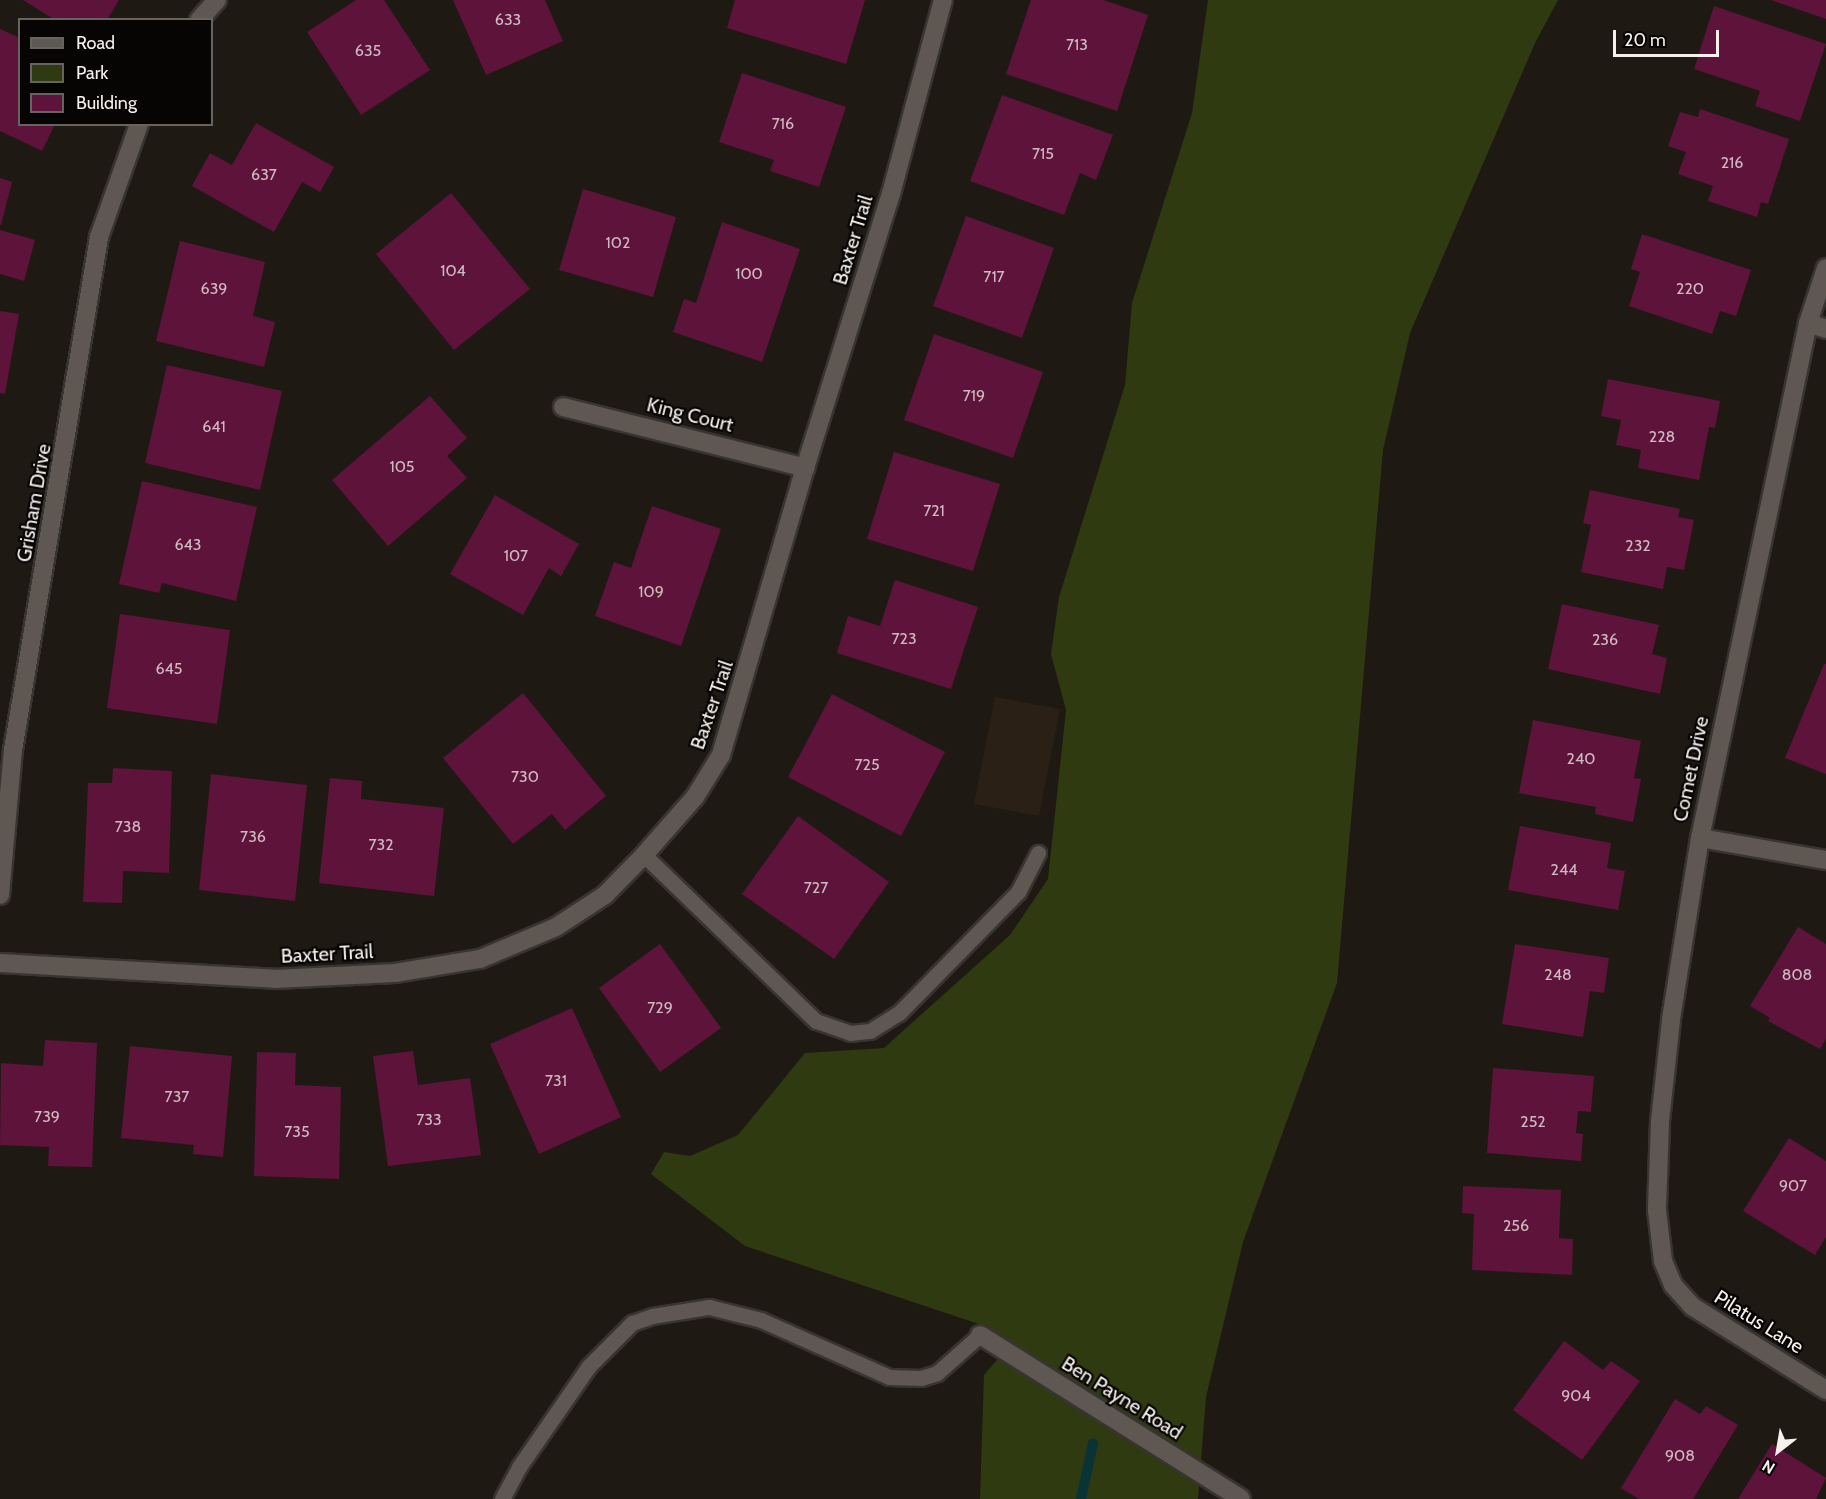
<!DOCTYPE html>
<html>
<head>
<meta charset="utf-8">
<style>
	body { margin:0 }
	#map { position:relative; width:1826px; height:1499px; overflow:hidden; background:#1f1914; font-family:Cabin,sans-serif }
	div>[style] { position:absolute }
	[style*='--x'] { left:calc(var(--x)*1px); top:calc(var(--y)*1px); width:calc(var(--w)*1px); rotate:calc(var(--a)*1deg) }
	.built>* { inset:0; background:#2a2016 }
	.green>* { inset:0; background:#303a10 }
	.stream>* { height:10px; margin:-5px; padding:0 5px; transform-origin:5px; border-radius:5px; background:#093436 }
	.building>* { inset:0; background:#5e133a }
	.roads { filter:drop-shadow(2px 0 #383431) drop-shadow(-2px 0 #383431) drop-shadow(0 2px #383431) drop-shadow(0 -2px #383431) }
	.lane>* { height:15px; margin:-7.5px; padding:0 7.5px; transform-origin:7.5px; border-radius:7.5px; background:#5f5751 }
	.street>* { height:18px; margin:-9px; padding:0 9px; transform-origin:9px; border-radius:9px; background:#5f5751 }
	span { translate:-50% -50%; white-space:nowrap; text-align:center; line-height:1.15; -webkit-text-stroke:4.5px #070504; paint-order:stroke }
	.number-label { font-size:16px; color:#cfb9c0 }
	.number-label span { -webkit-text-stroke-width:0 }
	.street-label { font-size:20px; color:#f5f0ec }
	.legend { position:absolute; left:18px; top:18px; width:195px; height:108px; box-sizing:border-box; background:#070504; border:2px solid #666361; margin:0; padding:8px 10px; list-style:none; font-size:18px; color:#f5f0ec }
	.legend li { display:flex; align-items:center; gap:12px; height:30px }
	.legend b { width:30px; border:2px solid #666361 }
	.north { position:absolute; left:1748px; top:1421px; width:60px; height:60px; -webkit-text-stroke:4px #070504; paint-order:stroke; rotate:211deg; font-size:16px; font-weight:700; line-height:24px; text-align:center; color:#f5f0ec }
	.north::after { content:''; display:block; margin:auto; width:21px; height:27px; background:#f5f0ec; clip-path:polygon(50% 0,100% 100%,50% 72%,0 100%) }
	.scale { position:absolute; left:1613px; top:30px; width:106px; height:27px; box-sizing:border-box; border:3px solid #f5f0ec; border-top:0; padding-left:8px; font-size:18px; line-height:21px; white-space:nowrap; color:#f5f0ec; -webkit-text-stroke:4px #070504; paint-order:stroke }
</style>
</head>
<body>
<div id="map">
	<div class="built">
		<i style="clip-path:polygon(995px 697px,1060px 709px,1039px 816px,974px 804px)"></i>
	</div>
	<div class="green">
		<i style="clip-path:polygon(1208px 0,1558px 0,1535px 43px,1410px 333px,1383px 450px,1337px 983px,1243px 1242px,1206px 1397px,1198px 1499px,980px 1499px,984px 1375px,1002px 1354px,991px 1328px,745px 1246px,651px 1174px,664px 1152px,690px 1156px,738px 1135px,805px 1053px,884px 1048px,1010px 935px,1048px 879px,1066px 710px,1051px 654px,1059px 597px,1125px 385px,1132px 303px,1192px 113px)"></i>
	</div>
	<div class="stream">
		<i style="--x:1081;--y:1499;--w:57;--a:-77.9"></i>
	</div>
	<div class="building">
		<i style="clip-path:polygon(23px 0,119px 0,107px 20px,55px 20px)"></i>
		<i style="clip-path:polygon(356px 0,384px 0,430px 70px,361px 115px,307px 32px)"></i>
		<i style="clip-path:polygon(453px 0,545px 0,563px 41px,486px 75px)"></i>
		<i style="clip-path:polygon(735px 0,865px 0,846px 64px,727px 28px)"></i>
		<i style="clip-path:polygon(1031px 0,1103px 0,1148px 15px,1117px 111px,1006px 74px)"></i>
		<i style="clip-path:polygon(1771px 0,1826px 0,1826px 19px)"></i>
		<i style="clip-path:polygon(1714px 6px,1826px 44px,1800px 121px,1755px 106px,1760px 91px,1694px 69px)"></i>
		<i style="clip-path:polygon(0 29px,20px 38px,20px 124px,55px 124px,42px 151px,0 131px)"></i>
		<i style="clip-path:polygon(742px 73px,846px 107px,819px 187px,770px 171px,774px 160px,719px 142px)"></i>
		<i style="clip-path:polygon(1002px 95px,1113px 135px,1096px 180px,1080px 173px,1064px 215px,970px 181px)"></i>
		<i style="clip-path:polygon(1700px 109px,1789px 139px,1768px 204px,1761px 202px,1757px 217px,1708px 201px,1713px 186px,1678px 174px,1686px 152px,1668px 146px,1680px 112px,1698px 117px)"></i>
		<i style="clip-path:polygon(256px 123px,334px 167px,320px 192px,302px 182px,274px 232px,192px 186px,210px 153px,232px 165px)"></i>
		<i style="clip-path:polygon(0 178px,12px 182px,1px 225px,0 225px)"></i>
		<i style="clip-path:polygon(583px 189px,676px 217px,653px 297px,559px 270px)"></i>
		<i style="clip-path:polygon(451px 193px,530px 289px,454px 350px,376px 254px)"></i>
		<i style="clip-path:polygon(966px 216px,1054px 248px,1022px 338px,933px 306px)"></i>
		<i style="clip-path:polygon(722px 222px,800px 249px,762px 362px,673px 332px,684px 299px,696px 303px)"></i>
		<i style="clip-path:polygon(0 230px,35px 240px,24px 281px,0 274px)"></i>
		<i style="clip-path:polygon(1642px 234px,1751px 270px,1736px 316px,1720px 311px,1712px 334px,1629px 306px,1640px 272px,1631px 269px)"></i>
		<i style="clip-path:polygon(180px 241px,265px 262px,253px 316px,275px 322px,264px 367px,156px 341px)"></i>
		<i style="clip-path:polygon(0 311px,19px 314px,5px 394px,0 393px)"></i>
		<i style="clip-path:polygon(934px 334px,1043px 372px,1013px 458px,904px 420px)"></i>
		<i style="clip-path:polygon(167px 365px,282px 391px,260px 490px,145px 463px)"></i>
		<i style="clip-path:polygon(1608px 379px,1720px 401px,1715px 428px,1709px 427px,1699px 480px,1638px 468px,1641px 450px,1616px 445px,1621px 420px,1601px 416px)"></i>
		<i style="clip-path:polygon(430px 396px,467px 438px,447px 456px,467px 478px,388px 546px,332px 480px)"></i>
		<i style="clip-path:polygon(894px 452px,1000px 484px,973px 571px,867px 539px)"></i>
		<i style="clip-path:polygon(142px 481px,257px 507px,236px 601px,162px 583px,159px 593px,119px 584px)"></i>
		<i style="clip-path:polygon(1590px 490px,1680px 509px,1678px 517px,1694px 520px,1684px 570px,1667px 567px,1663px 589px,1581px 572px,1591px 525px,1583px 523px)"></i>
		<i style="clip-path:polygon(495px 495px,579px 544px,561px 576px,549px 568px,523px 615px,450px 574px)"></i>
		<i style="clip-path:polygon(652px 506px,721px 529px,681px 646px,595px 616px,614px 562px,631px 568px)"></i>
		<i style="clip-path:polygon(895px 580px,978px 607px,951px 689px,837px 653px,848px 616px,880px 626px)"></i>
		<i style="clip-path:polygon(1562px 604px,1659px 625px,1652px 654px,1667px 658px,1660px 694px,1548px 669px)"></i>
		<i style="clip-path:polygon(120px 614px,230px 630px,217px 724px,107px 708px)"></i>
		<i style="clip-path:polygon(1824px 664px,1826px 664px,1826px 774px,1785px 758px)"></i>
		<i style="clip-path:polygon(523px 693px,606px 796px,565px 830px,552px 814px,513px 844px,443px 758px)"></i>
		<i style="clip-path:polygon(832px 694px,945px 752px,901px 836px,788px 777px)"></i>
		<i style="clip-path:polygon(1533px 720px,1641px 741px,1634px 778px,1641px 779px,1633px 822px,1595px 814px,1596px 807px,1519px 793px)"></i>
		<i style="clip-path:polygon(113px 768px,172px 771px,169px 873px,123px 871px,122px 903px,83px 902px,88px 783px,112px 783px)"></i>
		<i style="clip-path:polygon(211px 774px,307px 785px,295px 901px,199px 890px)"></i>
		<i style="clip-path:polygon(330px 778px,362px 781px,361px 799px,444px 808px,434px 896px,319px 883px)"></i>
		<i style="clip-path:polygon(798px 816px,889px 882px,834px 959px,742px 894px)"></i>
		<i style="clip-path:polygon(1520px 826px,1611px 843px,1607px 868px,1625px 871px,1618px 910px,1508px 890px)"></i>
		<i style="clip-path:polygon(1798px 927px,1826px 944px,1826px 1039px,1820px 1049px,1768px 1021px,1770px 1018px,1750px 1006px)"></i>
		<i style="clip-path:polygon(660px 944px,721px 1028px,660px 1072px,599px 988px)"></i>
		<i style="clip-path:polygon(1515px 944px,1609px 958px,1604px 993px,1590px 991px,1583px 1037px,1502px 1024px)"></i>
		<i style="clip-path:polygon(572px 1008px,621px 1117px,539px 1154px,490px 1044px)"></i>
		<i style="clip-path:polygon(45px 1040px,97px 1043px,92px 1167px,48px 1166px,49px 1147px,0 1145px,1px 1063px,43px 1066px)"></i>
		<i style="clip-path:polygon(130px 1046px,232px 1056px,223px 1157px,193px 1154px,194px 1145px,121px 1138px)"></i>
		<i style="clip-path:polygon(413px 1051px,418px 1085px,470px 1078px,481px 1155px,388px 1166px,373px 1056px)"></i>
		<i style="clip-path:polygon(257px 1052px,296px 1053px,295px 1085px,341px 1087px,339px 1179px,254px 1176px)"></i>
		<i style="clip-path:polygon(1493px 1068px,1594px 1076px,1591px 1112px,1578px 1111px,1576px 1133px,1583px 1134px,1581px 1161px,1487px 1153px)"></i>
		<i style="clip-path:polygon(1789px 1138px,1826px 1161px,1826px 1237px,1815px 1255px,1743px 1211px)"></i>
		<i style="clip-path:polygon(1463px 1186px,1561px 1190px,1559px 1238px,1573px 1239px,1572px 1275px,1472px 1270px,1474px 1214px,1462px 1213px)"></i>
		<i style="clip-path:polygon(1564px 1341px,1603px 1370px,1611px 1361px,1640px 1381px,1582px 1460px,1513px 1410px)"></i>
		<i style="clip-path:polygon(1675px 1399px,1700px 1414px,1706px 1406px,1738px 1425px,1693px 1499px,1639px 1499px,1621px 1488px)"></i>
		<i style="clip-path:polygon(1772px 1444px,1826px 1478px,1816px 1499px,1738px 1499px)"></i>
	</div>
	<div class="roads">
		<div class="lane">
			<i style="--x:644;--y:855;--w:239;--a:44"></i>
			<i style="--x:816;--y:1021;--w:36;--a:19"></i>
			<i style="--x:850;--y:1033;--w:20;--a:-6"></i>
			<i style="--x:870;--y:1031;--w:34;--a:-32"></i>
			<i style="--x:899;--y:1013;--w:170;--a:-45.5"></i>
			<i style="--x:1018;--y:892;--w:44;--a:-62.9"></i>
			<i style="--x:502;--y:1499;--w:36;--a:-62"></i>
			<i style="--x:519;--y:1467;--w:123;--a:-55.3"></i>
			<i style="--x:589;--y:1366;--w:61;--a:-45"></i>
			<i style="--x:632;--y:1323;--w:21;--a:-19"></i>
			<i style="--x:652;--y:1316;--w:58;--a:-9"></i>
			<i style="--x:709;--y:1307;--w:54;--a:14"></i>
			<i style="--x:761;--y:1320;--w:140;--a:24"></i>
			<i style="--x:889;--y:1377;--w:32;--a:2"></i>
			<i style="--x:921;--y:1378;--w:17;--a:-17"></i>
			<i style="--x:937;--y:1373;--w:57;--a:-41.5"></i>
		</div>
		<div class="street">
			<i style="--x:199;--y:20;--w:27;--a:-48"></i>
			<i style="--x:1826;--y:268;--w:58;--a:108.1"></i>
			<i style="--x:1808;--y:323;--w:526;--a:101.84"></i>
			<i style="--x:1700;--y:838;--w:184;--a:99.1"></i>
			<i style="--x:1671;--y:1020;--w:103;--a:96.2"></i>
			<i style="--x:1660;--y:1122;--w:88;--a:92"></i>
			<i style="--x:1657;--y:1210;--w:51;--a:83.3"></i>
			<i style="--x:1663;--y:1261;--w:26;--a:67"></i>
			<i style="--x:1673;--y:1285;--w:30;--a:48"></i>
			<i style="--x:1693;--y:1307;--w:157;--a:32"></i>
			<i style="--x:1808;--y:323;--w:19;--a:18"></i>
			<i style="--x:563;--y:407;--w:250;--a:14.1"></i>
			<i style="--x:1700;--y:838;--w:128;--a:9.9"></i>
			<i style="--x:0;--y:895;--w:146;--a:-84.9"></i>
			<i style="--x:13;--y:750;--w:520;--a:-80.48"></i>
			<i style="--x:99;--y:237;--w:120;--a:-70.5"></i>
			<i style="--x:0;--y:963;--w:275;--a:3.3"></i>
			<i style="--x:275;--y:979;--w:120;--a:-2.9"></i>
			<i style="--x:395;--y:973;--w:86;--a:-9.4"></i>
			<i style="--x:480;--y:959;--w:82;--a:-22.8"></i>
			<i style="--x:556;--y:927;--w:59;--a:-33.1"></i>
			<i style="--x:605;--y:895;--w:56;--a:-45.7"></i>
			<i style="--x:644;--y:855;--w:77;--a:-48.7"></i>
			<i style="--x:695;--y:797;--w:49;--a:-58.2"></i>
			<i style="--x:721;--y:755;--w:299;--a:-73.7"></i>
			<i style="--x:805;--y:468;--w:287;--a:-72.6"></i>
			<i style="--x:891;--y:194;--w:201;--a:-75"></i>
			<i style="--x:980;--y:1335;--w:308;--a:32.1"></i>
		</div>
	</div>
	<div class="number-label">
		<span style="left:508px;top:20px">633</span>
		<span style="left:1077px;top:45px">713</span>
		<span style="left:368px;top:51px">635</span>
		<span style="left:783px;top:124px">716</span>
		<span style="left:1043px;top:154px">715</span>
		<span style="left:1732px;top:163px">216</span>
		<span style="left:264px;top:175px">637</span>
		<span style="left:618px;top:243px">102</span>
		<span style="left:453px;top:271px">104</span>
		<span style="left:749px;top:274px">100</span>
		<span style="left:994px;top:277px">717</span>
		<span style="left:214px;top:289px">639</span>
		<span style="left:1690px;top:289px">220</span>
		<span style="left:974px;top:396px">719</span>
		<span style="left:214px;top:427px">641</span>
		<span style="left:1662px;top:437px">228</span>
		<span style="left:402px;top:467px">105</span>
		<span style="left:934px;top:511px">721</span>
		<span style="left:188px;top:545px">643</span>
		<span style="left:1638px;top:546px">232</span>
		<span style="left:516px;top:556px">107</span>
		<span style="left:651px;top:592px">109</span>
		<span style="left:904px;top:639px">723</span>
		<span style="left:1605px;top:640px">236</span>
		<span style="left:169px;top:669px">645</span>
		<span style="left:1581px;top:759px">240</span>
		<span style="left:867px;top:765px">725</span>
		<span style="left:525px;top:777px">730</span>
		<span style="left:128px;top:827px">738</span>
		<span style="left:253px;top:837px">736</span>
		<span style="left:381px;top:845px">732</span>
		<span style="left:1564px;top:870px">244</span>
		<span style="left:816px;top:888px">727</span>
		<span style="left:1558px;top:975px">248</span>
		<span style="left:1797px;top:975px">808</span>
		<span style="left:660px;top:1008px">729</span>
		<span style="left:556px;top:1081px">731</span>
		<span style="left:177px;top:1097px">737</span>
		<span style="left:47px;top:1117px">739</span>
		<span style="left:429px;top:1120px">733</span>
		<span style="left:1533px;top:1122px">252</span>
		<span style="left:297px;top:1132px">735</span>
		<span style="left:1793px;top:1186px">907</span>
		<span style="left:1516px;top:1226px">256</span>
		<span style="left:1576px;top:1396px">904</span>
		<span style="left:1680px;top:1456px">908</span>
	</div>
	<div class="street-label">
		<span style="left:853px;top:240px;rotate:-73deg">Baxter Trail</span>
		<span style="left:690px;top:415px;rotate:14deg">King Court</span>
		<span style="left:34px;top:503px;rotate:-80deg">Grisham Drive</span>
		<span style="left:712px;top:705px;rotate:-71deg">Baxter Trail</span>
		<span style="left:1691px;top:769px;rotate:-78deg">Comet Drive</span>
		<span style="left:327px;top:954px;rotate:-3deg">Baxter Trail</span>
		<span style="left:1759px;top:1322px;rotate:32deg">Pilatus Lane</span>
		<span style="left:1122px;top:1398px;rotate:32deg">Ben Payne Road</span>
	</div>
	<ul class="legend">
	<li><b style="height:8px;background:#5f5751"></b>Road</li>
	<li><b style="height:16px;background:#303a10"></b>Park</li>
	<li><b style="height:16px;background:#5e133a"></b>Building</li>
	</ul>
	<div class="north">N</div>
	<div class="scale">20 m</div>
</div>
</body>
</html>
